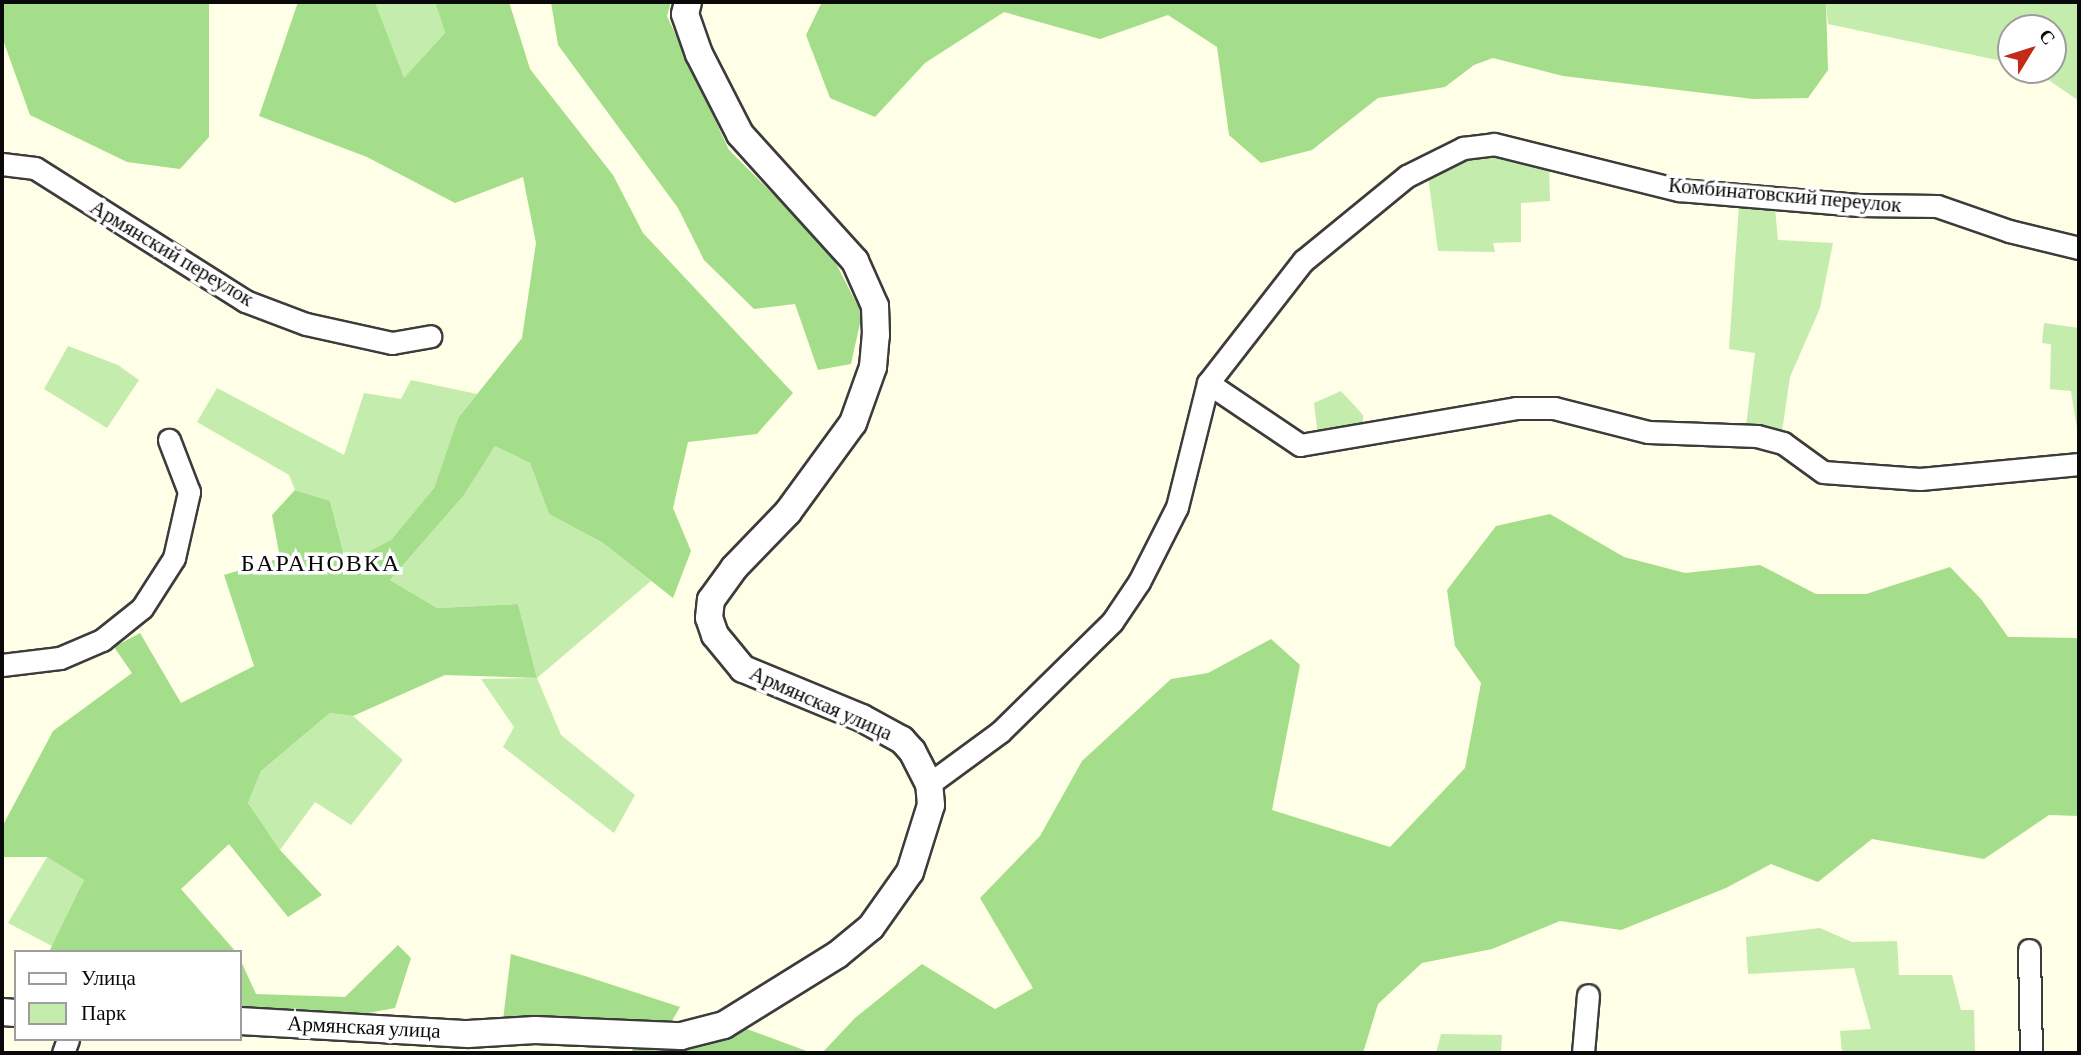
<!DOCTYPE html>
<html>
<head>
<meta charset="utf-8">
<style>
	body { margin:0 }
	#map { position:relative; width:2081px; height:1055px; overflow:hidden; background:#fffee6; font-family:"Crimson Pro",serif }
	div>[style] { position:absolute }
	[style*='--x'] { left:calc(var(--x)*1px); top:calc(var(--y)*1px); width:calc(var(--w)*1px); rotate:calc(var(--a)*1deg) }
	.green>* { inset:0; background:#c4ecad }
	.forest>* { inset:0; background:#a4de8b }
	.roads { filter:drop-shadow(2px 0 #3c3c3c) drop-shadow(-2px 0 #3c3c3c) drop-shadow(0 2px #3c3c3c) drop-shadow(0 -2px #3c3c3c) }
	.minor>* { height:21px; margin:-10.5px; padding:0 10.5px; transform-origin:10.5px; border-radius:10.5px; background:#fff }
	.tertiary>* { height:26px; margin:-13px; padding:0 13px; transform-origin:13px; border-radius:13px; background:#fff }
	span { translate:-50% -50%; white-space:nowrap; text-align:center; line-height:1.15; -webkit-text-stroke:7px #fff; paint-order:stroke }
	.street-label { font-size:21px; color:#090909 }
	.quarter-label { font-size:24px; color:#090909; letter-spacing:2px }
	.frame { position:absolute; inset:0; border:4px solid #090909; pointer-events:none }
	.legend { position:absolute; left:14px; top:950px; width:228px; height:91px; box-sizing:border-box; background:#fff; border:2px solid #9d9d9d; margin:0; padding:9px 12px; list-style:none; font-size:21px; color:#090909 }
	.legend li { display:flex; align-items:center; gap:14px; height:35px }
	.legend b { width:35px; border:2px solid #9d9d9d }
	.north { position:absolute; left:1997px; top:14px; width:70px; height:70px; box-sizing:border-box; background:#fff; border:2px solid #9d9d9d; border-radius:50%; rotate:52deg; font-size:19px; font-weight:700; line-height:28px; text-align:center; color:#090909 }
	.north::after { content:''; display:block; margin:auto; width:24px; height:32px; background:#c32a18; clip-path:polygon(50% 0,100% 100%,50% 72%,0 100%) }
</style>
</head>
<body>
<div id="map">
	<div class="green">
		<i style="clip-path:polygon(375px 2px,435px 2px,445px 33px,404px 79px)"></i>
		<i style="clip-path:polygon(1826px 2px,2079px 2px,2079px 101px,2034px 70px,2053px 70px,2053px 28px,2011px 28px,2011px 63px,1828px 24px)"></i>
		<i style="clip-path:polygon(1487px 154px,1549px 165px,1550px 201px,1521px 203px,1521px 242px,1493px 243px,1495px 252px,1438px 251px,1428px 176px,1458px 160px)"></i>
		<i style="clip-path:polygon(1739px 205px,1775px 209px,1778px 240px,1833px 243px,1820px 308px,1790px 377px,1782px 431px,1746px 426px,1755px 353px,1729px 349px)"></i>
		<i style="clip-path:polygon(2044px 323px,2079px 328px,2079px 441px,2071px 391px,2050px 389px,2051px 344px,2042px 343px)"></i>
		<i style="clip-path:polygon(68px 346px,118px 365px,139px 380px,107px 428px,44px 389px)"></i>
		<i style="clip-path:polygon(411px 380px,477px 394px,458px 418px,434px 488px,391px 540px,346px 563px,330px 501px,295px 490px,289px 475px,197px 422px,217px 388px,344px 455px,364px 393px,401px 399px)"></i>
		<i style="clip-path:polygon(1341px 391px,1363px 415px,1363px 428px,1318px 436px,1314px 403px)"></i>
		<i style="clip-path:polygon(495px 446px,530px 463px,549px 514px,603px 543px,651px 581px,537px 678px,561px 735px,635px 795px,614px 833px,503px 747px,514px 727px,481px 679px,537px 678px,518px 604px,437px 608px,390px 580px,464px 495px)"></i>
		<i style="clip-path:polygon(330px 713px,353px 716px,403px 760px,351px 825px,315px 802px,280px 850px,248px 803px,261px 771px)"></i>
		<i style="clip-path:polygon(47px 857px,84px 880px,54px 947px,8px 923px)"></i>
		<i style="clip-path:polygon(1820px 928px,1852px 942px,1897px 941px,1899px 975px,1952px 975px,1961px 1010px,1974px 1010px,1975px 1053px,1842px 1053px,1840px 1031px,1871px 1029px,1854px 968px,1748px 974px,1746px 937px)"></i>
		<i style="clip-path:polygon(1441px 1034px,1502px 1035px,1501px 1053px,1436px 1053px)"></i>
	</div>
	<div class="forest">
		<i style="clip-path:polygon(2px 2px,209px 2px,209px 137px,180px 169px,127px 162px,30px 115px,2px 37px)"></i>
		<i style="clip-path:polygon(298px 2px,375px 2px,404px 78px,445px 33px,435px 2px,509px 2px,530px 69px,613px 175px,643px 233px,793px 393px,757px 434px,688px 442px,673px 508px,691px 551px,673px 598px,603px 543px,549px 514px,530px 463px,495px 446px,464px 495px,390px 580px,437px 608px,518px 604px,537px 678px,445px 675px,353px 716px,330px 713px,261px 771px,248px 803px,280px 850px,322px 895px,288px 917px,229px 844px,181px 889px,236px 952px,49px 952px,84px 880px,47px 857px,2px 857px,2px 827px,53px 731px,132px 673px,114px 647px,140px 633px,181px 703px,254px 666px,224px 575px,280px 558px,272px 515px,295px 490px,330px 501px,346px 563px,391px 540px,434px 488px,458px 418px,522px 338px,536px 243px,523px 177px,455px 203px,367px 157px,259px 116px)"></i>
		<i style="clip-path:polygon(551px 2px,671px 2px,667px 16px,729px 150px,829px 250px,862px 314px,851px 364px,818px 370px,795px 304px,754px 309px,704px 260px,678px 208px,558px 45px)"></i>
		<i style="clip-path:polygon(822px 2px,1826px 2px,1828px 70px,1808px 98px,1753px 99px,1563px 76px,1493px 58px,1474px 65px,1445px 87px,1378px 98px,1312px 150px,1261px 163px,1229px 135px,1217px 47px,1168px 15px,1100px 39px,1004px 12px,925px 63px,875px 117px,830px 98px,806px 35px)"></i>
		<i style="clip-path:polygon(1550px 514px,1624px 557px,1685px 573px,1760px 565px,1816px 594px,1866px 594px,1950px 567px,1981px 599px,2008px 637px,2079px 638px,2079px 816px,2049px 815px,1984px 859px,1872px 839px,1818px 882px,1771px 864px,1726px 888px,1621px 930px,1560px 921px,1492px 949px,1422px 963px,1378px 1004px,1363px 1053px,822px 1053px,855px 1018px,922px 964px,995px 1009px,1033px 988px,980px 898px,1040px 836px,1082px 761px,1171px 679px,1208px 673px,1271px 639px,1300px 665px,1272px 810px,1390px 847px,1465px 768px,1481px 683px,1455px 646px,1447px 590px,1496px 526px)"></i>
		<i style="clip-path:polygon(398px 945px,411px 958px,395px 1008px,351px 1016px,240px 1011px,240px 959px,256px 994px,345px 997px)"></i>
		<i style="clip-path:polygon(511px 954px,585px 976px,680px 1007px,669px 1026px,503px 1020px)"></i>
		<i style="clip-path:polygon(747px 1029px,812px 1053px,631px 1053px,637px 1040px,681px 1050px)"></i>
	</div>
	<div class="roads">
		<div class="minor">
			<i style="--x:2;--y:164;--w:33;--a:7"></i>
			<i style="--x:35;--y:168;--w:249;--a:32.3"></i>
			<i style="--x:245;--y:301;--w:65;--a:20.7"></i>
			<i style="--x:306;--y:324;--w:88;--a:12.5"></i>
			<i style="--x:392;--y:343;--w:39;--a:-10"></i>
			<i style="--x:1208;--y:383;--w:111;--a:34"></i>
			<i style="--x:1300;--y:445;--w:219;--a:-9.7"></i>
			<i style="--x:1516;--y:408;--w:38;--a:0"></i>
			<i style="--x:1554;--y:408;--w:97;--a:14.3"></i>
			<i style="--x:1648;--y:432;--w:109;--a:2.1"></i>
			<i style="--x:1757;--y:436;--w:27;--a:15"></i>
			<i style="--x:1783;--y:443;--w:49;--a:35.9"></i>
			<i style="--x:1823;--y:472;--w:97;--a:4.1"></i>
			<i style="--x:1920;--y:479;--w:160;--a:-5.4"></i>
			<i style="--x:2;--y:665;--w:58;--a:-6.9"></i>
			<i style="--x:60;--y:658;--w:46;--a:-23.2"></i>
			<i style="--x:102;--y:640;--w:51;--a:-38.7"></i>
			<i style="--x:142;--y:608;--w:59;--a:-57.4"></i>
			<i style="--x:174;--y:558;--w:68;--a:-77.2"></i>
			<i style="--x:189;--y:492;--w:56;--a:-111"></i>
			<i style="--x:929;--y:784;--w:88;--a:-36.2"></i>
			<i style="--x:1000;--y:732;--w:157;--a:-44.5"></i>
			<i style="--x:1112;--y:622;--w:48;--a:-56"></i>
			<i style="--x:1139;--y:582;--w:84;--a:-63.1"></i>
			<i style="--x:1177;--y:507;--w:128;--a:-76"></i>
			<i style="--x:1208;--y:383;--w:155;--a:-52.1"></i>
			<i style="--x:1303;--y:261;--w:134;--a:-39.3"></i>
			<i style="--x:1407;--y:176;--w:63;--a:-26.6"></i>
			<i style="--x:1463;--y:148;--w:31;--a:-7"></i>
			<i style="--x:1494;--y:144;--w:191;--a:14"></i>
			<i style="--x:1679;--y:190;--w:180;--a:4.8"></i>
			<i style="--x:1858;--y:205;--w:79;--a:0.7"></i>
			<i style="--x:1937;--y:206;--w:76;--a:19.1"></i>
			<i style="--x:2009;--y:231;--w:72;--a:13.7"></i>
			<i style="--x:2029;--y:950;--w:103;--a:88.9"></i>
			<i style="--x:63;--y:1053;--w:15;--a:-70"></i>
			<i style="--x:1583;--y:1053;--w:58;--a:-85.1"></i>
		</div>
		<div class="tertiary">
			<i style="--x:2;--y:1012;--w:14;--a:4"></i>
			<i style="--x:240;--y:1021;--w:228;--a:3.3"></i>
			<i style="--x:468;--y:1034;--w:67;--a:-3.4"></i>
			<i style="--x:535;--y:1030;--w:146;--a:2.4"></i>
			<i style="--x:681;--y:1036;--w:44;--a:-14.3"></i>
			<i style="--x:724;--y:1025;--w:133;--a:-31.8"></i>
			<i style="--x:837;--y:955;--w:44;--a:-39.5"></i>
			<i style="--x:871;--y:927;--w:67;--a:-54.7"></i>
			<i style="--x:910;--y:872;--w:70;--a:-72.6"></i>
			<i style="--x:931;--y:805;--w:21;--a:-95"></i>
			<i style="--x:929;--y:784;--w:37;--a:-117"></i>
			<i style="--x:912;--y:751;--w:15;--a:-132"></i>
			<i style="--x:902;--y:740;--w:46;--a:-151.2"></i>
			<i style="--x:862;--y:718;--w:129;--a:-157.6"></i>
			<i style="--x:743;--y:669;--w:44;--a:-129.5"></i>
			<i style="--x:715;--y:635;--w:18;--a:-109"></i>
			<i style="--x:709;--y:618;--w:18;--a:-84"></i>
			<i style="--x:711;--y:600;--w:39;--a:-54"></i>
			<i style="--x:734;--y:568;--w:78;--a:-46"></i>
			<i style="--x:788;--y:512;--w:110;--a:-53.9"></i>
			<i style="--x:853;--y:423;--w:59;--a:-70.3"></i>
			<i style="--x:873;--y:367;--w:32;--a:-85"></i>
			<i style="--x:876;--y:335;--w:29;--a:-92"></i>
			<i style="--x:875;--y:306;--w:49;--a:-114"></i>
			<i style="--x:855;--y:261;--w:171;--a:-132.2"></i>
			<i style="--x:740;--y:134;--w:90;--a:-117.1"></i>
			<i style="--x:699;--y:54;--w:42;--a:-109.3"></i>
			<i style="--x:685;--y:14;--w:12;--a:-76"></i>
		</div>
	</div>
	<div class="street-label">
		<span style="left:1785px;top:195px;rotate:5deg">Комбинатовский переулок</span>
		<span style="left:172px;top:253px;rotate:31deg">Армянский переулок</span>
		<span style="left:821px;top:703px;rotate:24deg">Армянская улица</span>
		<span style="left:364px;top:1027px;rotate:3deg">Армянская улица</span>
	</div>
	<div class="quarter-label">
		<span style="left:321px;top:563px">БАРАНОВКА</span>
	</div>
	<div class="frame"></div>
	<ul class="legend">
	<li><b style="height:9px;background:#fff"></b>Улица</li>
	<li><b style="height:19px;background:#c4ecad"></b>Парк</li>
	</ul>
	<div class="north">С</div>
</div>
</body>
</html>
